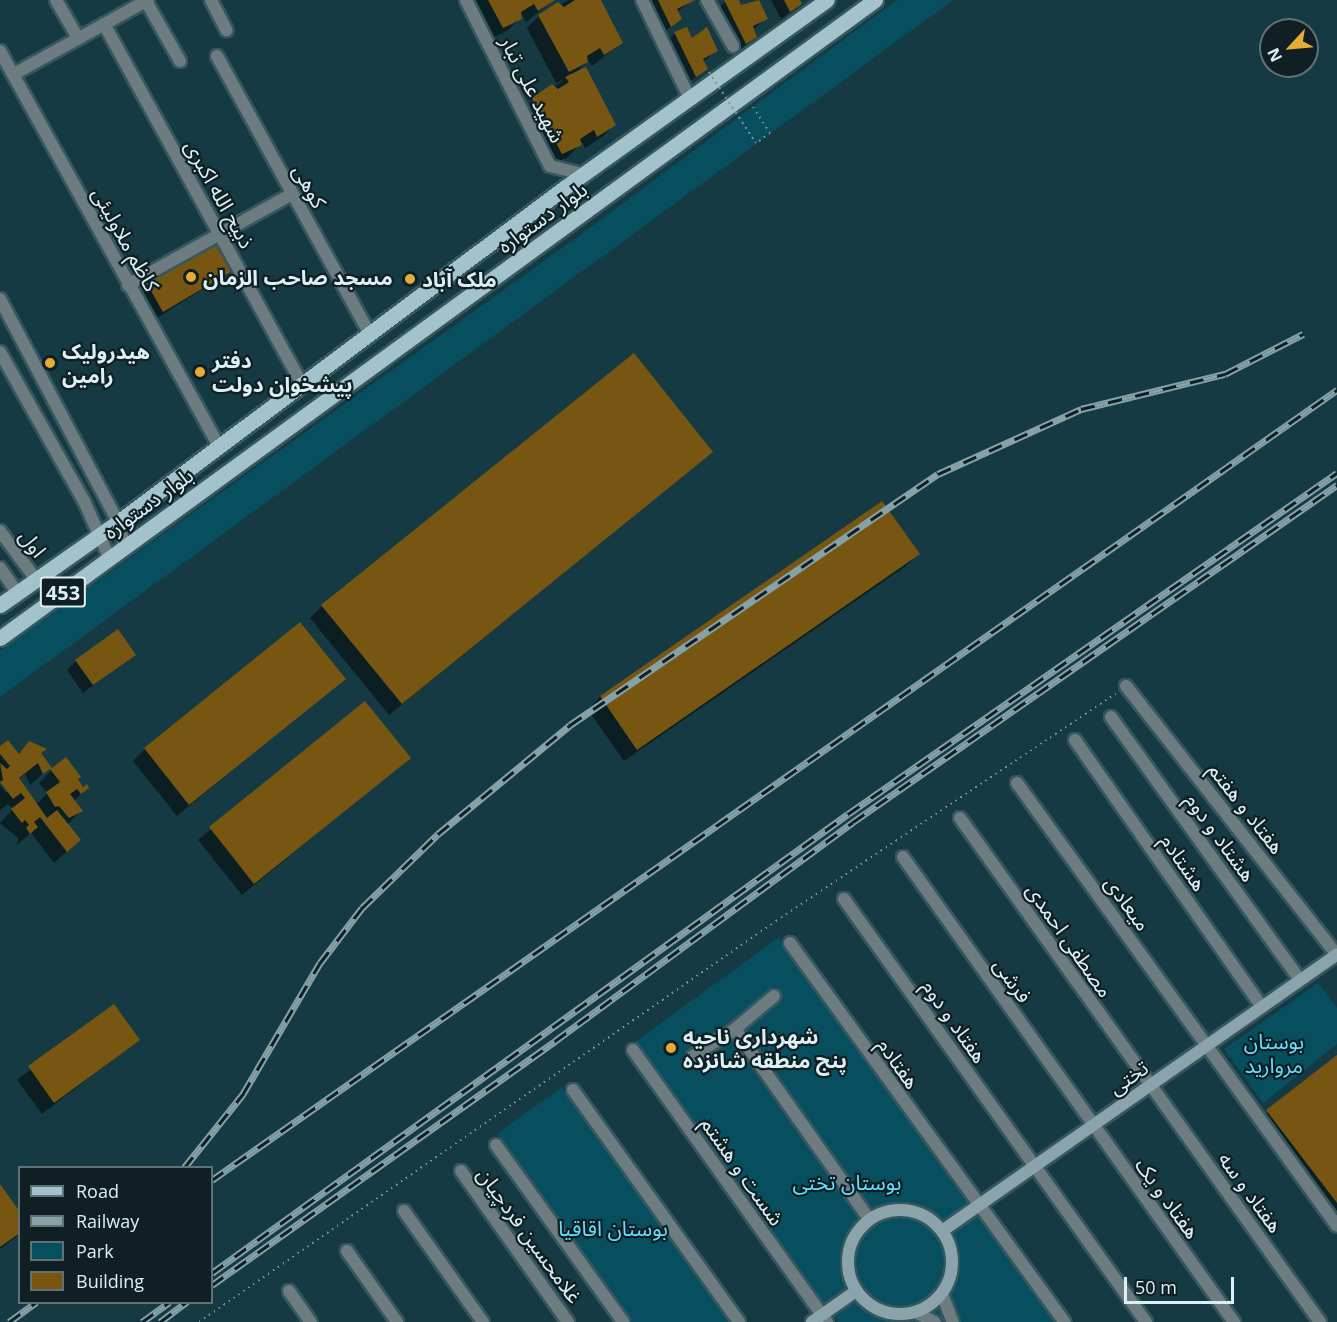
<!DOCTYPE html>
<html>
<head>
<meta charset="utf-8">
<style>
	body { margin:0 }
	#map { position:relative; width:1337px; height:1322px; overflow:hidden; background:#163a43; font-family:"Open Sans","Noto Sans Arabic",sans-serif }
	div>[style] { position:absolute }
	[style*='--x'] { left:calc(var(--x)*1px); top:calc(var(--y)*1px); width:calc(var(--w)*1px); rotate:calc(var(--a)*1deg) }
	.green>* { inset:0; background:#074f5e }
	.shadow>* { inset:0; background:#0007 }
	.building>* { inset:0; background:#765610 }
	.path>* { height:2px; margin-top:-1px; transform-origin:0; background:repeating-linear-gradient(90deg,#7b979e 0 1.5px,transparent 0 6px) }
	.roads { filter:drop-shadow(2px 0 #36575f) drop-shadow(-2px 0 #36575f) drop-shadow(0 2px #36575f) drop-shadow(0 -2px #36575f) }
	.minor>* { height:12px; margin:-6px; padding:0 6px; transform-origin:6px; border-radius:6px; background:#6c7c80 }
	.tertiary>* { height:12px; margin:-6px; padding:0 6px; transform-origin:6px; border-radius:6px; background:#6c7c80 }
	.secondary>* { height:12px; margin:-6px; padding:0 6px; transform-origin:6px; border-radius:6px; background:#8ba4ab }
	.secondary>.ring { margin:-6px; padding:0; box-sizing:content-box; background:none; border:12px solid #8ba4ab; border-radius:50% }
	.primary>* { height:15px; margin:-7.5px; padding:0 7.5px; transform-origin:7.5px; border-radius:7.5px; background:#a2c2cc }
	.rail>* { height:7px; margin-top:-3.5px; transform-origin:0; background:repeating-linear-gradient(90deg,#101f23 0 14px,#86a1a8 0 28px); box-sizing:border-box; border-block:2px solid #86a1a8 }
	.path-bridge>* { height:2px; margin-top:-1px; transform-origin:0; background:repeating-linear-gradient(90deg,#7b979e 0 1.5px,transparent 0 6px) }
	.dots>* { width:16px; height:16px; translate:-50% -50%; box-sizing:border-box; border:3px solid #101f23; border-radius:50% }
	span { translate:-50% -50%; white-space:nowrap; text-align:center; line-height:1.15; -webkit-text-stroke:4.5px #101f23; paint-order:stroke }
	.shield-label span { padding:2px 4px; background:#101f23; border:2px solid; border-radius:4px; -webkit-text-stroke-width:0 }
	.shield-label { font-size:20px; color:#dbeff4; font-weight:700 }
	.street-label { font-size:21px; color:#dbeff4 }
	.poi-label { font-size:21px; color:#dbeff4; font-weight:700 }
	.left { translate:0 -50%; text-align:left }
	.park-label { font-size:21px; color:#67dffe }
	.legend { position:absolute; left:18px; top:1166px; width:195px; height:138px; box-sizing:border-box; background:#101f23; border:2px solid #617277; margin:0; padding:8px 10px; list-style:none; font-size:18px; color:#dbeff4 }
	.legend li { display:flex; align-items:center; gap:12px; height:30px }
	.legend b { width:30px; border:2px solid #617277 }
	.north { position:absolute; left:1259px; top:18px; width:60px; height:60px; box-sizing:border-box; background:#101f23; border:2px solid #617277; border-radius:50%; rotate:244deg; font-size:16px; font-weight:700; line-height:24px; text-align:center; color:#dbeff4 }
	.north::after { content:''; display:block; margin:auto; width:21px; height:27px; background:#e6ad36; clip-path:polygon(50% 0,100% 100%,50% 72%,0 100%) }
	.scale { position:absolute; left:1124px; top:1277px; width:110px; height:27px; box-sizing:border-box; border:3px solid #dbeff4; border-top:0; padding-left:8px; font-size:18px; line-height:21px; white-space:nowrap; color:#dbeff4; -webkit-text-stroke:4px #101f23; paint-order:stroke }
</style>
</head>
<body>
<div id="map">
	<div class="green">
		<i style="clip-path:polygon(897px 0,953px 0,0 697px,0 651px,572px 241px)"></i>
		<i style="clip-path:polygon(779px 937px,1058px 1322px,838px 1322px,635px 1042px)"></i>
		<i style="clip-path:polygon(1318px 983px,1337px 1008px,1337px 1044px,1263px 1103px,1224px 1049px)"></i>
		<i style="clip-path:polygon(562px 1087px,730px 1322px,632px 1322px,497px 1134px)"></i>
	</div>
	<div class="shadow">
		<i style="clip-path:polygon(469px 0,554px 0,526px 22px,520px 11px,521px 18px,508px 30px,491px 39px)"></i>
		<i style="clip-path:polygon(569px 0,599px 0,621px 43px,592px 66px,588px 60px,575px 73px,614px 125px,602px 137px,585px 148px,582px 142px,568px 157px,550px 165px,521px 111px,565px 79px,556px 83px,527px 28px,540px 15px)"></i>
		<i style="clip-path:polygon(644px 0,691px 0,691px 1px,677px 12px,680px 19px,662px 34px)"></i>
		<i style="clip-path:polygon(727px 0,737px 0,741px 7px,758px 0,766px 18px,753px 30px,756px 36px,737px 52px,716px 10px)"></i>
		<i style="clip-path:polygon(771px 0,798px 0,800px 4px,781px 19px)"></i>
		<i style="clip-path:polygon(675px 33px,717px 50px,703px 62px,706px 69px,687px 84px,666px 42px)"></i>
		<i style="clip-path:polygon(218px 244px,233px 270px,154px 320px,139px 295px)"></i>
		<i style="clip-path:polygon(711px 452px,389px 715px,310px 618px,322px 606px)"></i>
		<i style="clip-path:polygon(882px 503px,918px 554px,906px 566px,624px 761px,588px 710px,600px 697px)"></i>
		<i style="clip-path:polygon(134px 654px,83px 693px,67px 670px,76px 661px)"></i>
		<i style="clip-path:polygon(344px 678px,177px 816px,133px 761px,145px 749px)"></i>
		<i style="clip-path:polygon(365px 703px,409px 758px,242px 895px,198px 840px)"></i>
		<i style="clip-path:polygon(30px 743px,50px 767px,30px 785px,25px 774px,18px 780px,36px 805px,47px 793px,39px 783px,51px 771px,87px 788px,74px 801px,81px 811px,67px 825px,79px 840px,54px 863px,31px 833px,17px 845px,18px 838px,0 823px,13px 809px,8px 804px,0 810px,0 785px,6px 793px,9px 791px,0 780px,0 748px,18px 754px)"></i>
		<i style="clip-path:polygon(113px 1006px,138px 1040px,42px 1114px,17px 1080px)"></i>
		<i style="clip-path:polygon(1337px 1057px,1337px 1223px,1258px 1120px)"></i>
		<i style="clip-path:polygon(0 1187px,20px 1215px,20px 1234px,0 1249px)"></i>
	</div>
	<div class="building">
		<i style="clip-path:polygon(488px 0,555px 0,538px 11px,534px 4px,521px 12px,522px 19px,503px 28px)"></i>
		<i style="clip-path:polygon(575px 0,601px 0,623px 43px,604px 55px,600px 48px,587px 56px,588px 62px,569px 72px,538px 15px,558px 2px,564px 7px)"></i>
		<i style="clip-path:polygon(658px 0,695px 0,677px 9px,682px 19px,671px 27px)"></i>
		<i style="clip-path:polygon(724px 0,739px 0,741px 5px,759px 0,768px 19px,753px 26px,757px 37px,746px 44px)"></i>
		<i style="clip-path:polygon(784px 0,800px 0,802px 4px,790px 12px)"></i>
		<i style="clip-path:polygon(687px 27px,692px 38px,707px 27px,718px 51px,703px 59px,708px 69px,696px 77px,674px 32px)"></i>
		<i style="clip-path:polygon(586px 67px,616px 125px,597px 137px,594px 130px,580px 139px,582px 145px,562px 154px,532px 98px,552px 84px,558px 89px,569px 82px,565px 77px)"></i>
		<i style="clip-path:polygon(218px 242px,234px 270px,163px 312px,147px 284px)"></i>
		<i style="clip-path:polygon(634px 353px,713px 452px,402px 704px,321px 605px)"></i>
		<i style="clip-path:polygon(882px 501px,920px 554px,637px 750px,600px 696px)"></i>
		<i style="clip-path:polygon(300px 622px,346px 679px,189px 805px,144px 748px)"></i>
		<i style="clip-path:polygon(118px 629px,136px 655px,93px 685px,75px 660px)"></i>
		<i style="clip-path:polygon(365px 701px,411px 758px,254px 884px,209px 827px)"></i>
		<i style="clip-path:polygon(8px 740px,19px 754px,29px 741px,47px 749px,41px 753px,52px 768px,66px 757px,81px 777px,78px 779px,83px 787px,87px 784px,89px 788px,81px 794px,77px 789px,70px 794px,83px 811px,69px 818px,59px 806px,55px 807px,46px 792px,60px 782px,50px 769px,43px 774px,38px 763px,19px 778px,47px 818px,57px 810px,81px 840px,67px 852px,40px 817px,34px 822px,38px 827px,30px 834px,26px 828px,29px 825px,25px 820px,22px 823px,11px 809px,25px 798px,21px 793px,13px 799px,0 782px,3px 780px,0 763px,7px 769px,10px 766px,0 754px,0 746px)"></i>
		<i style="clip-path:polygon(114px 1004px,140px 1040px,54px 1103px,28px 1066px)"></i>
		<i style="clip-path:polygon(1337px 1055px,1337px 1203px,1266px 1110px)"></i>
		<i style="clip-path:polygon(0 1184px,20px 1212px,20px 1233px,0 1247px)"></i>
	</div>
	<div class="path">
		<i style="--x:753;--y:107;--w:31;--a:57"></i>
		<i style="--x:770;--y:133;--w:17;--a:144"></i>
		<i style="--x:199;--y:1322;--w:703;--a:-34.8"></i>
		<i style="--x:776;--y:921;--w:409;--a:-33.8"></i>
	</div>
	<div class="roads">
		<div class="minor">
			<i style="--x:56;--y:0;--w:44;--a:59.9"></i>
			<i style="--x:211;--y:0;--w:34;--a:63"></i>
			<i style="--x:707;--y:0;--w:53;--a:60.5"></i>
			<i style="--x:146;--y:1;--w:69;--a:60.5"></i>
			<i style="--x:104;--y:24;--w:409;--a:61.2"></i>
			<i style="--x:0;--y:51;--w:450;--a:61"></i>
			<i style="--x:217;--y:56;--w:317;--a:61.2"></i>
			<i style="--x:14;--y:74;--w:153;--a:-28.9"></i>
			<i style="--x:128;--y:285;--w:188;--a:-29"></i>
			<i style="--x:0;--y:531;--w:59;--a:53.3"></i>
			<i style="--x:0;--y:568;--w:29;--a:55"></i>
			<i style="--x:1126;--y:686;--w:342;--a:51.9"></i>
			<i style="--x:1111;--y:717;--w:324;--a:54.3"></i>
			<i style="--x:1075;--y:740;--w:326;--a:55"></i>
			<i style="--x:1017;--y:783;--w:546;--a:54.16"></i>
			<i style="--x:960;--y:818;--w:619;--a:54.46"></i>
			<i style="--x:903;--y:857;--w:571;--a:54.56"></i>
			<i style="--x:844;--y:899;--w:520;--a:54.48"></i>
			<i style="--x:790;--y:943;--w:468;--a:54.1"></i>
			<i style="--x:735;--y:1029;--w:232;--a:54.8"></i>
			<i style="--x:633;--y:1050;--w:334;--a:54.5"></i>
			<i style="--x:693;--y:1056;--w:50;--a:-32.7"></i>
			<i style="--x:735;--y:1029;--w:51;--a:-40.2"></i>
			<i style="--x:573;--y:1090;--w:285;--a:54.4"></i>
			<i style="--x:496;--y:1145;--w:218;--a:54.3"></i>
			<i style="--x:461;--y:1171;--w:185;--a:54.7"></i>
			<i style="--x:404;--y:1211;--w:136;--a:54.6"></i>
			<i style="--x:347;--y:1251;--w:87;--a:54.8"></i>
			<i style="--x:289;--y:1291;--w:38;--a:55"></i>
			<i style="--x:942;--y:1294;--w:30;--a:69"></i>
			<i style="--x:915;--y:1312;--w:22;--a:27"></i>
		</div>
		<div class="tertiary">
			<i style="--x:466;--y:0;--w:186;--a:63.2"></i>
			<i style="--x:550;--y:166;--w:34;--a:14"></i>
			<i style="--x:642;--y:0;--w:110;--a:64.1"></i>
			<i style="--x:0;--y:299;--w:252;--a:62.1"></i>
			<i style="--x:118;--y:522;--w:25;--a:74"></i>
			<i style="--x:0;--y:352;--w:171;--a:60.6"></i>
			<i style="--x:84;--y:501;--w:61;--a:65.9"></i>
		</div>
		<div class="secondary">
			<i class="ring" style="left:848px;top:1210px;width:92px;height:92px"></i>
			<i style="--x:942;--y:1231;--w:482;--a:-35"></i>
			<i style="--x:812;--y:1322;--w:54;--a:-35.2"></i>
		</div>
		<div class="primary">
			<i style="--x:0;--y:605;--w:144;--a:-35.1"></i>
			<i style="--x:118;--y:522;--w:557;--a:-36.83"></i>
			<i style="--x:564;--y:188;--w:323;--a:-35.6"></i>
			<i style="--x:0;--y:638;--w:1083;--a:-36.1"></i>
		</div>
	</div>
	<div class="rail">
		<i style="--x:184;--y:1168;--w:95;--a:-51.4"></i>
		<i style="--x:243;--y:1094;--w:152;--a:-59.6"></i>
		<i style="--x:320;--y:963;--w:69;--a:-52.6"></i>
		<i style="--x:362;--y:908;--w:106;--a:-44.2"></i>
		<i style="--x:438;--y:834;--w:171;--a:-39.5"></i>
		<i style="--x:570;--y:725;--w:445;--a:-34.3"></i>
		<i style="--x:938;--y:474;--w:157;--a:-24.4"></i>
		<i style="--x:1081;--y:409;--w:148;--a:-13.7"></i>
		<i style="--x:1225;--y:374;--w:88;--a:-27.1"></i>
		<i style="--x:212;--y:1180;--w:1375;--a:-35.08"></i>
		<i style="--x:212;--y:1273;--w:784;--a:-35.82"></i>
		<i style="--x:848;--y:814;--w:596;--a:-34.89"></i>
		<i style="--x:212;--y:1285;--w:421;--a:-35.4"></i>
		<i style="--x:555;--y:1041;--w:370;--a:-36.3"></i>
		<i style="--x:853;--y:822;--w:590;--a:-34.85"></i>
		<i style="--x:9;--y:1322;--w:34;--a:-36"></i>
		<i style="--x:142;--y:1322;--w:34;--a:-36"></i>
		<i style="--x:160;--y:1322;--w:34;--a:-37"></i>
	</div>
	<div class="path-bridge">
		<i style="--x:709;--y:72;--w:85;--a:56.5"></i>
	</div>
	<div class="dots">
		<i style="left:191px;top:277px;background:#e6ad36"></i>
		<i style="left:410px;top:279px;background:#e6ad36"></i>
		<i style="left:50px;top:363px;background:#e6ad36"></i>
		<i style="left:200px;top:372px;background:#e6ad36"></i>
		<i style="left:671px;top:1048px;background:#e6ad36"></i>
	</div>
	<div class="shield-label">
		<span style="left:63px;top:592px">453</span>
	</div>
	<div class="street-label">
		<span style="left:533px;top:89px;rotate:63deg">شهید علی تبار</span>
		<span style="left:310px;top:186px;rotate:61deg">کوهی</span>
		<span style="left:220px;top:194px;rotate:61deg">ذبیح الله اکبری</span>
		<span style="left:542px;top:217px;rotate:-36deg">بلوار دستواره</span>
		<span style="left:126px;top:239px;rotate:61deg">کاظم ملاولیئی</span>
		<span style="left:148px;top:503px;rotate:-36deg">بلوار دستواره</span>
		<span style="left:33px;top:543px;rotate:53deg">اول</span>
		<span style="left:1247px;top:808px;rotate:52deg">هفتاد و هفتم</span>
		<span style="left:1221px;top:837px;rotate:54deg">هشتاد و دوم</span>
		<span style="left:1184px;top:862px;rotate:55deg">هشتادم</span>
		<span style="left:1128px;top:903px;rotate:54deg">میعادی</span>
		<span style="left:1070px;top:940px;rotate:55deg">مصطفی احمدی</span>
		<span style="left:1013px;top:980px;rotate:55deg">فرشی</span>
		<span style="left:955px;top:1021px;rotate:55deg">هفتاد و دوم</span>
		<span style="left:899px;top:1063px;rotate:55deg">هفتادم</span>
		<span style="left:1128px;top:1077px;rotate:-35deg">تختی</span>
		<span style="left:743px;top:1171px;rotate:55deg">شست و هشتم</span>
		<span style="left:1251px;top:1192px;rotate:54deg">هفتاد و سه</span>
		<span style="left:1168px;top:1198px;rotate:54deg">هفتاد و یک</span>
		<span style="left:530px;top:1235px;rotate:54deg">غلامحسین فردچیان</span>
	</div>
	<div class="poi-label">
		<span class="left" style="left:203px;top:277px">مسجد صاحب الزمان</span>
		<span class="left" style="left:422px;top:279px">ملک آباد</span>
		<span class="left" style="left:62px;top:363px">هیدرولیک<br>رامین</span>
		<span class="left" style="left:212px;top:372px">دفتر<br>پیشخوان دولت</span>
		<span class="left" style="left:683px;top:1048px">شهرداری ناحیه<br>پنج منطقه شانزده</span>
	</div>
	<div class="park-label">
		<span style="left:1274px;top:1053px">بوستان<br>مروارید</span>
		<span style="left:847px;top:1182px">بوستان تختی</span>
		<span style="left:613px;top:1228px">بوستان اقاقیا</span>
	</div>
	<ul class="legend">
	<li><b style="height:8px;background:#a2c2cc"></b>Road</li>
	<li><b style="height:8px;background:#86a1a8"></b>Railway</li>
	<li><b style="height:16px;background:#074f5e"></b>Park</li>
	<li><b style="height:16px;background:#765610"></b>Building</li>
	</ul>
	<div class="north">N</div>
	<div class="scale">50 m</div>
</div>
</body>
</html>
